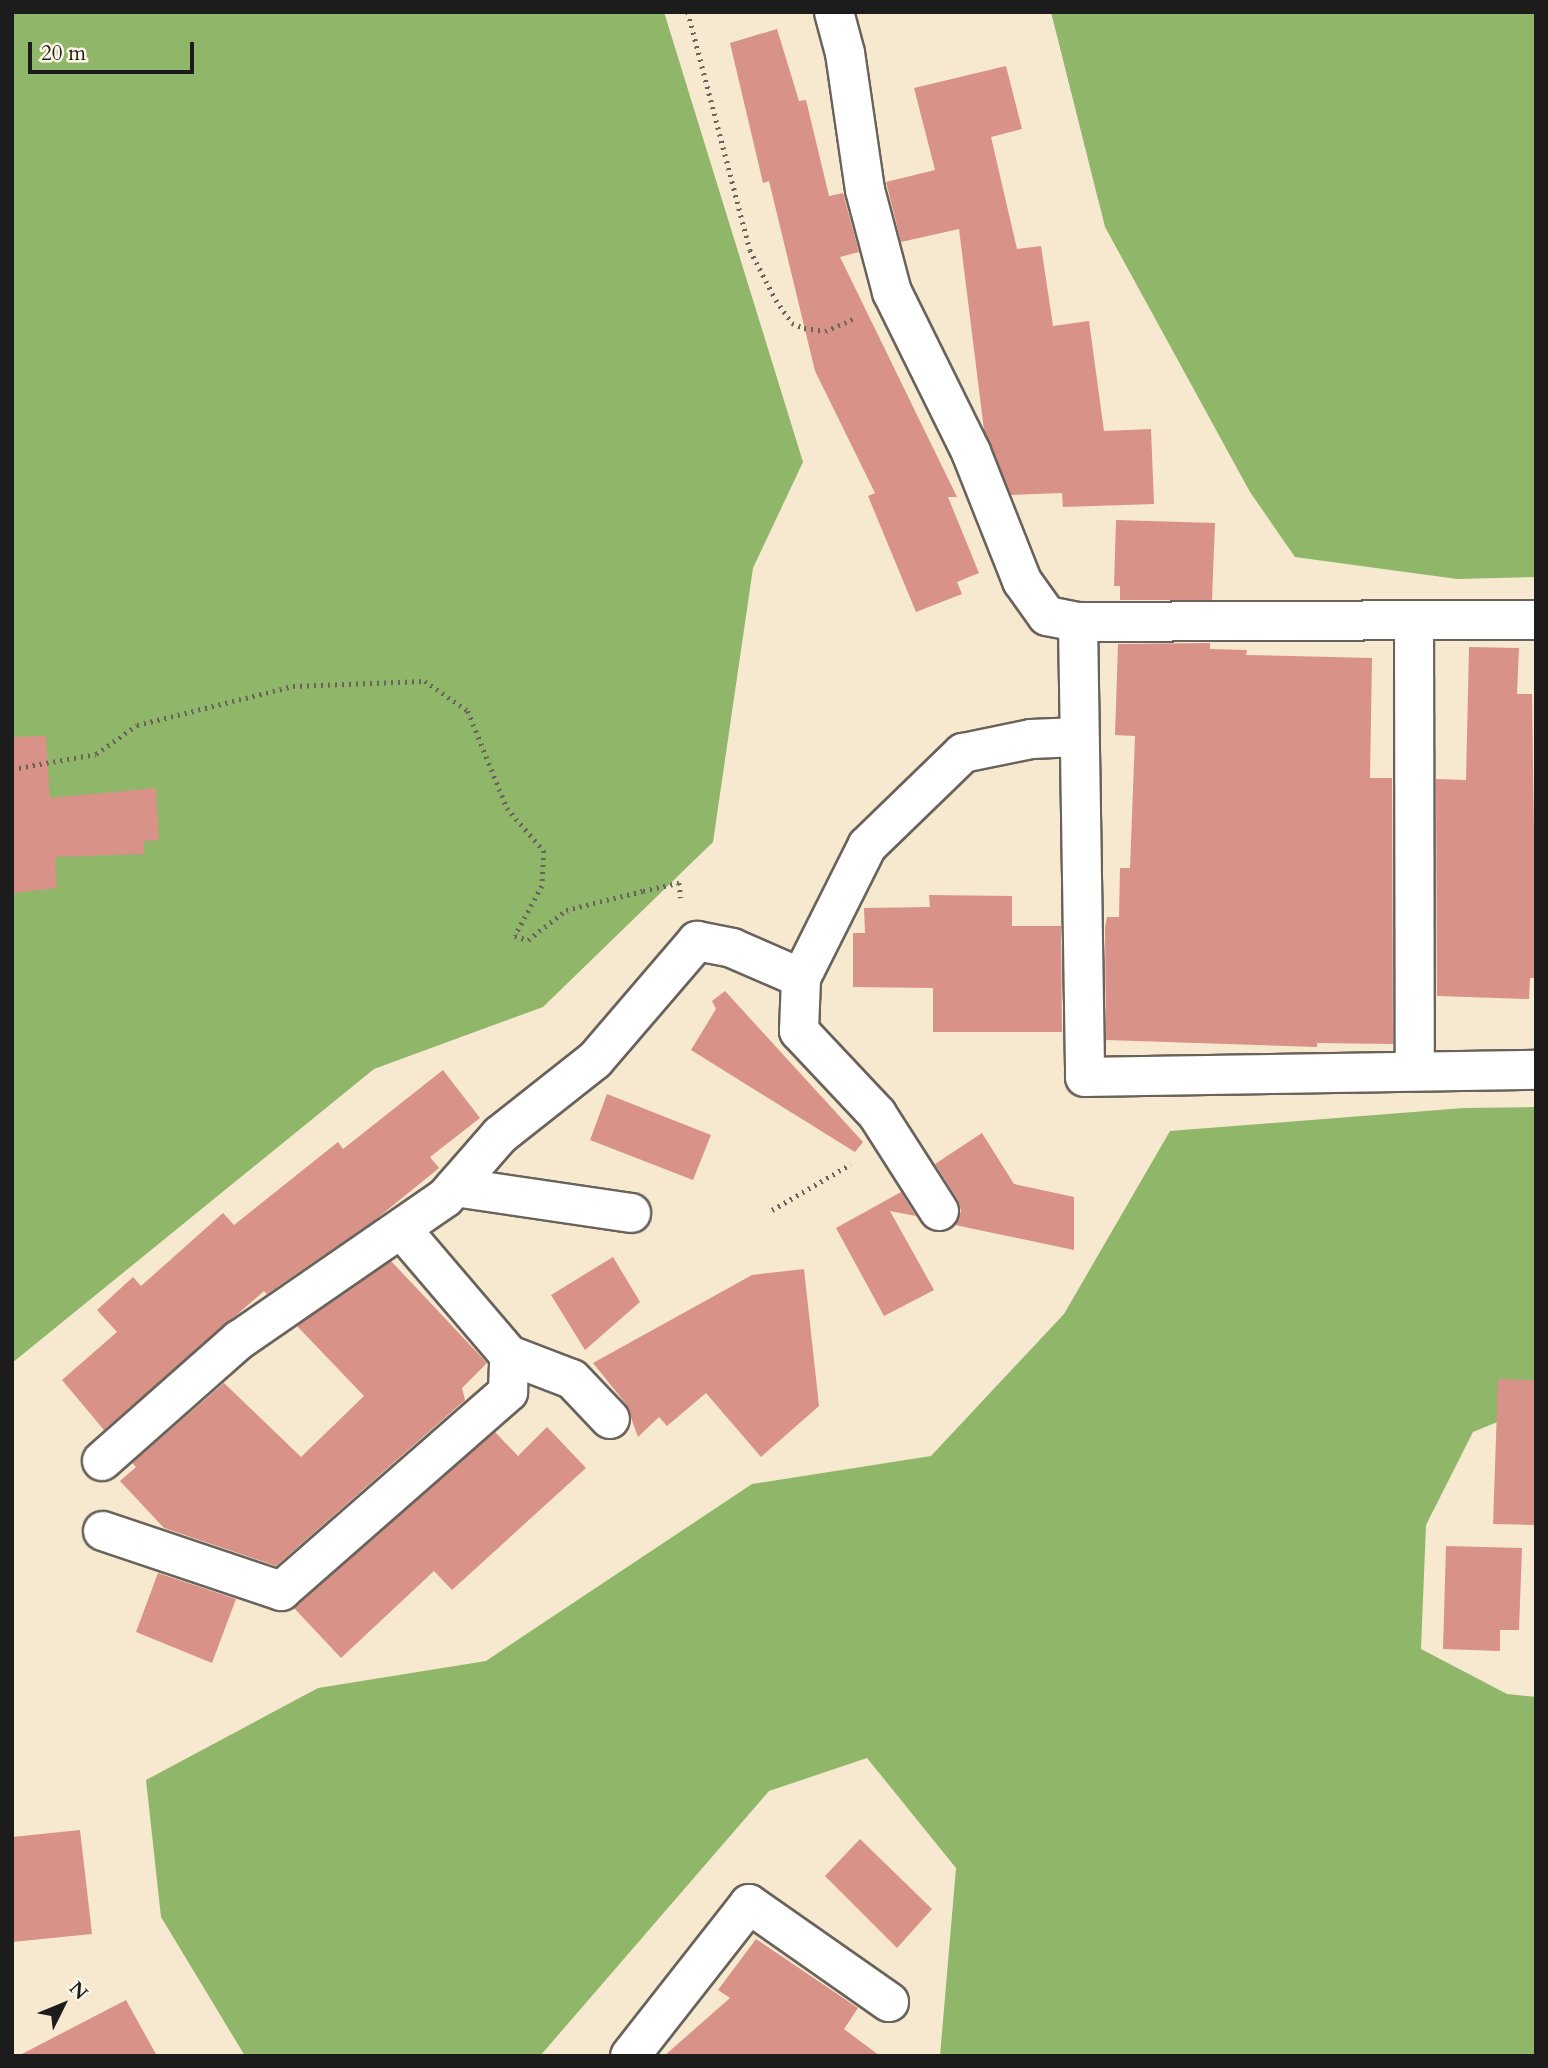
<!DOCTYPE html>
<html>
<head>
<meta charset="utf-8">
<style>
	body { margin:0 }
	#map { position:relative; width:1548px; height:2068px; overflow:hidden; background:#f7e8d0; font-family:Cardo,serif }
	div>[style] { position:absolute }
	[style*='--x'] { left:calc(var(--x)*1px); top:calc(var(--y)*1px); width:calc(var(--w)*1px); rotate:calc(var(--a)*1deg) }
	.forest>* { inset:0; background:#90b66a }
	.building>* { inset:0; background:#d99288 }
	.path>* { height:4.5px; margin-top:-2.25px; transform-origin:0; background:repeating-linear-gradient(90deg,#69635b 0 2px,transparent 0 7px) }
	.roads { filter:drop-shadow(2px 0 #69635b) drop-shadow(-2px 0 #69635b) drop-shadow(0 2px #69635b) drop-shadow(0 -2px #69635b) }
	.minor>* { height:38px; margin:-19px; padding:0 19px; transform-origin:19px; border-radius:19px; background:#fff }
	span { translate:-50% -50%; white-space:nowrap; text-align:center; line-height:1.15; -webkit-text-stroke:5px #fcf5e5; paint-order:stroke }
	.frame { position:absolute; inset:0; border:14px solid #1c1c1c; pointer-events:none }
	.north { position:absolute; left:28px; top:1970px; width:70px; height:70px; -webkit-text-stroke:5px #fcf5e5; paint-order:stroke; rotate:47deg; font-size:19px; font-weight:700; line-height:28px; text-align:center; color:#1c1c1c }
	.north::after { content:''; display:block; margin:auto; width:24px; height:32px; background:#1c1c1c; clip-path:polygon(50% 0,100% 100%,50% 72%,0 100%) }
	.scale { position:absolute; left:28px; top:42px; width:166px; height:32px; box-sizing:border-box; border:4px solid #1c1c1c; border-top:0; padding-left:9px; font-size:21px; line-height:24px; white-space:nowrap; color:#1c1c1c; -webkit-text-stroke:5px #fcf5e5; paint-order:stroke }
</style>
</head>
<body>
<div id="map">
	<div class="forest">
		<i style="clip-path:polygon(12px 12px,664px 12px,803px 462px,753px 568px,713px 842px,543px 1007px,374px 1069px,12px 1363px)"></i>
		<i style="clip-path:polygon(1051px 12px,1536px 12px,1536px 577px,1457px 579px,1295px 557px,1250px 492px,1105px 227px)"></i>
		<i style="clip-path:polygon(1536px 1107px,1536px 1406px,1473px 1432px,1426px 1525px,1421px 1649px,1507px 1694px,1536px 1697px,1536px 2056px,940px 2056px,956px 1868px,867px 1758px,769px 1791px,540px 2056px,245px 2056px,161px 1917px,146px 1780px,318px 1688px,486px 1661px,752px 1484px,931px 1456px,1064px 1314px,1170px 1131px,1464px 1108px)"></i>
	</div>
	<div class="building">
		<i style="clip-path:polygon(777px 29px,799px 101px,806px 100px,829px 196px,843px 193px,859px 252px,840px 257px,957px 497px,948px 497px,979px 573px,957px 582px,962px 594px,916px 612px,868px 496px,875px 493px,815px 371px,769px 181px,763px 183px,730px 43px)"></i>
		<i style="clip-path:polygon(1006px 66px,1022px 129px,991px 137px,1017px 249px,1041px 246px,1053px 326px,1089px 321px,1104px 431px,1151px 429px,1154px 504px,1063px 507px,1062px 493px,1011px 495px,984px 430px,959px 229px,901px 242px,886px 182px,935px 170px,914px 88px)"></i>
		<i style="clip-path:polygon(1116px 520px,1215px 523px,1212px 600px,1120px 600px,1120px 586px,1114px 586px)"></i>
		<i style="clip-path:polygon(1210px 643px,1210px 649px,1247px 650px,1246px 655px,1372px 658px,1370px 778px,1392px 778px,1393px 1044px,1317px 1043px,1317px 1047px,1106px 1040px,1105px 927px,1107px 917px,1119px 917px,1120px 868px,1130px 868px,1135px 736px,1115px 735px,1118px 644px)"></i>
		<i style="clip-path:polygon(1469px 647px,1519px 648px,1517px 694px,1532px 694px,1536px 978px,1530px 978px,1529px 999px,1437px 996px,1436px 779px,1466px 780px)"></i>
		<i style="clip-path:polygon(46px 736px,50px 798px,156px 788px,159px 840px,144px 841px,144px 854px,55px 857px,57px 888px,12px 893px,12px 737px)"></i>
		<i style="clip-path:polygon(929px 895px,1012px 896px,1012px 926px,1061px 926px,1062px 1032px,933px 1032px,933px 988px,853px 987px,853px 933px,865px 933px,864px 908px,930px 907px)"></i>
		<i style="clip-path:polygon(725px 991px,863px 1142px,855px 1152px,691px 1050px,716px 1009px,712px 1001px)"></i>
		<i style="clip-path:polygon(443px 1070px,480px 1118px,430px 1157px,439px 1168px,375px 1220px,267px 1294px,264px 1291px,104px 1430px,62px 1380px,117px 1332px,97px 1310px,133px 1277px,141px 1286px,223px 1213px,234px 1225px,338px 1142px,343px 1149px)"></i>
		<i style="clip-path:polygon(607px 1094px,711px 1135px,693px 1180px,590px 1140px)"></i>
		<i style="clip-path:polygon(982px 1133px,1014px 1184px,1074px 1197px,1074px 1250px,955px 1225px,961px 1211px,958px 1200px,935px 1164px)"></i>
		<i style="clip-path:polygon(901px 1192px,916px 1216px,890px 1211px,934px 1290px,884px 1316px,836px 1228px)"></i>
		<i style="clip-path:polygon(613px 1257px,640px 1302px,585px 1350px,551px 1295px)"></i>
		<i style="clip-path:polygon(391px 1261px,487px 1363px,462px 1388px,465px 1400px,276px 1566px,164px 1528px,120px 1481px,136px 1467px,132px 1463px,224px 1383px,301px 1457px,364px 1396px,297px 1326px)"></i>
		<i style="clip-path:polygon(804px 1269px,819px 1406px,761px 1457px,706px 1393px,667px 1426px,659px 1417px,638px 1437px,626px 1404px,593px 1363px,752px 1275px)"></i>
		<i style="clip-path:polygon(1498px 1379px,1536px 1380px,1536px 1525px,1493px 1524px)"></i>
		<i style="clip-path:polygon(547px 1427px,586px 1468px,452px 1590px,434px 1571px,341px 1658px,294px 1608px,495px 1432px,518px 1456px)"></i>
		<i style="clip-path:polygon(1446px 1546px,1522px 1548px,1519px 1630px,1500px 1630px,1500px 1651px,1443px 1649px)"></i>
		<i style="clip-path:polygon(158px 1573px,236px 1599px,212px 1663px,136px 1632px)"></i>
		<i style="clip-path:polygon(80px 1830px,92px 1934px,12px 1942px,12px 1837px)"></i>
		<i style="clip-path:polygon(860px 1839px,932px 1909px,897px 1948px,825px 1876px)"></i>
		<i style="clip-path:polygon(756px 1939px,858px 2008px,844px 2029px,880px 2056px,664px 2056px,730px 1998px,718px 1990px)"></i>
		<i style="clip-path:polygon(126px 2000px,157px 2056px,18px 2056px)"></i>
	</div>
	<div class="path">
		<i style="--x:688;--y:12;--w:246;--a:75.4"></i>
		<i style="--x:750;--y:250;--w:56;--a:62.5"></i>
		<i style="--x:776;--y:300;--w:28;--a:55"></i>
		<i style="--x:792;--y:323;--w:13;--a:23"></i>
		<i style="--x:804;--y:328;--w:21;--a:8"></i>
		<i style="--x:825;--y:331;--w:30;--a:-23"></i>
		<i style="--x:12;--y:769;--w:85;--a:-10.1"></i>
		<i style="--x:96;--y:754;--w:50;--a:-35.3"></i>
		<i style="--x:137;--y:725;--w:161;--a:-14"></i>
		<i style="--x:293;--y:686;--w:132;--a:-2.2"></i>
		<i style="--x:425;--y:681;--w:52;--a:34.9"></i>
		<i style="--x:468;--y:711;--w:105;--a:68.1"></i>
		<i style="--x:507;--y:808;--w:57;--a:49.3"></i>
		<i style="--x:544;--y:851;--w:35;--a:93"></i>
		<i style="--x:542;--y:886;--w:57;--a:118.4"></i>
		<i style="--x:515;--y:936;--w:14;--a:17"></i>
		<i style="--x:528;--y:940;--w:48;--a:-38.3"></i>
		<i style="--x:566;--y:910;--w:79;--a:-13.9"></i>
		<i style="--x:643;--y:891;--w:37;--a:-13"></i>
		<i style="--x:679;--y:883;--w:15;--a:82"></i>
		<i style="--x:772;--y:1210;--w:91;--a:-30.2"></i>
	</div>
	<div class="roads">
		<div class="minor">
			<i style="--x:834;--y:12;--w:42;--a:75"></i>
			<i style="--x:845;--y:53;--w:138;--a:81.7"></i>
			<i style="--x:865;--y:190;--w:106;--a:75.2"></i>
			<i style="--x:892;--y:292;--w:178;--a:63.7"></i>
			<i style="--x:971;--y:452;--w:139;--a:68.4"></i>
			<i style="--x:1022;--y:581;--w:43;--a:54.5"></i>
			<i style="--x:1047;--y:616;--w:32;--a:11"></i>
			<i style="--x:1078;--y:622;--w:458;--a:-0.3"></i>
			<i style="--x:1414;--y:621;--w:449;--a:89.9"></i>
			<i style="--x:1078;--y:622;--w:455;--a:89.1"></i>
			<i style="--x:1085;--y:1077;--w:451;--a:-0.9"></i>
			<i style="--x:455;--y:1187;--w:178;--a:8.4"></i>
			<i style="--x:939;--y:1211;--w:115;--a:-122.6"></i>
			<i style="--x:877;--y:1114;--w:114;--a:-133.2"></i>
			<i style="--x:799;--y:1031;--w:53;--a:-87.8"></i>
			<i style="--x:801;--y:978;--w:148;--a:-63.4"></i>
			<i style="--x:867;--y:846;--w:134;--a:-44.1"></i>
			<i style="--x:963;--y:753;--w:69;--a:-11.6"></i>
			<i style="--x:1031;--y:739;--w:48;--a:-2.4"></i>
			<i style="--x:509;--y:1355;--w:67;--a:20.9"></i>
			<i style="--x:572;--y:1379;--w:55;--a:46.5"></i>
			<i style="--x:102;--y:1461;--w:183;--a:-41.5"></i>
			<i style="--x:239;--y:1340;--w:250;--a:-34.6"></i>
			<i style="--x:445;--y:1198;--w:84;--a:-48.9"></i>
			<i style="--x:500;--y:1135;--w:121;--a:-38.3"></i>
			<i style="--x:595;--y:1060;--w:157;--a:-49.4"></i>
			<i style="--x:697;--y:941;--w:36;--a:11"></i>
			<i style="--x:732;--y:948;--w:75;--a:23.5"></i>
			<i style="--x:103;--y:1531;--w:188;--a:18.6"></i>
			<i style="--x:281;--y:1591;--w:302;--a:-41.2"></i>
			<i style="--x:508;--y:1392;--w:37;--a:-88"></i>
			<i style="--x:509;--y:1355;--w:163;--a:-130.5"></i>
			<i style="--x:630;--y:2056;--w:193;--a:-51.9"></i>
			<i style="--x:749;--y:1904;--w:171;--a:35"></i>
		</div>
	</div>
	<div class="frame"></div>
	<div class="north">N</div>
	<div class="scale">20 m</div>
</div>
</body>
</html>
